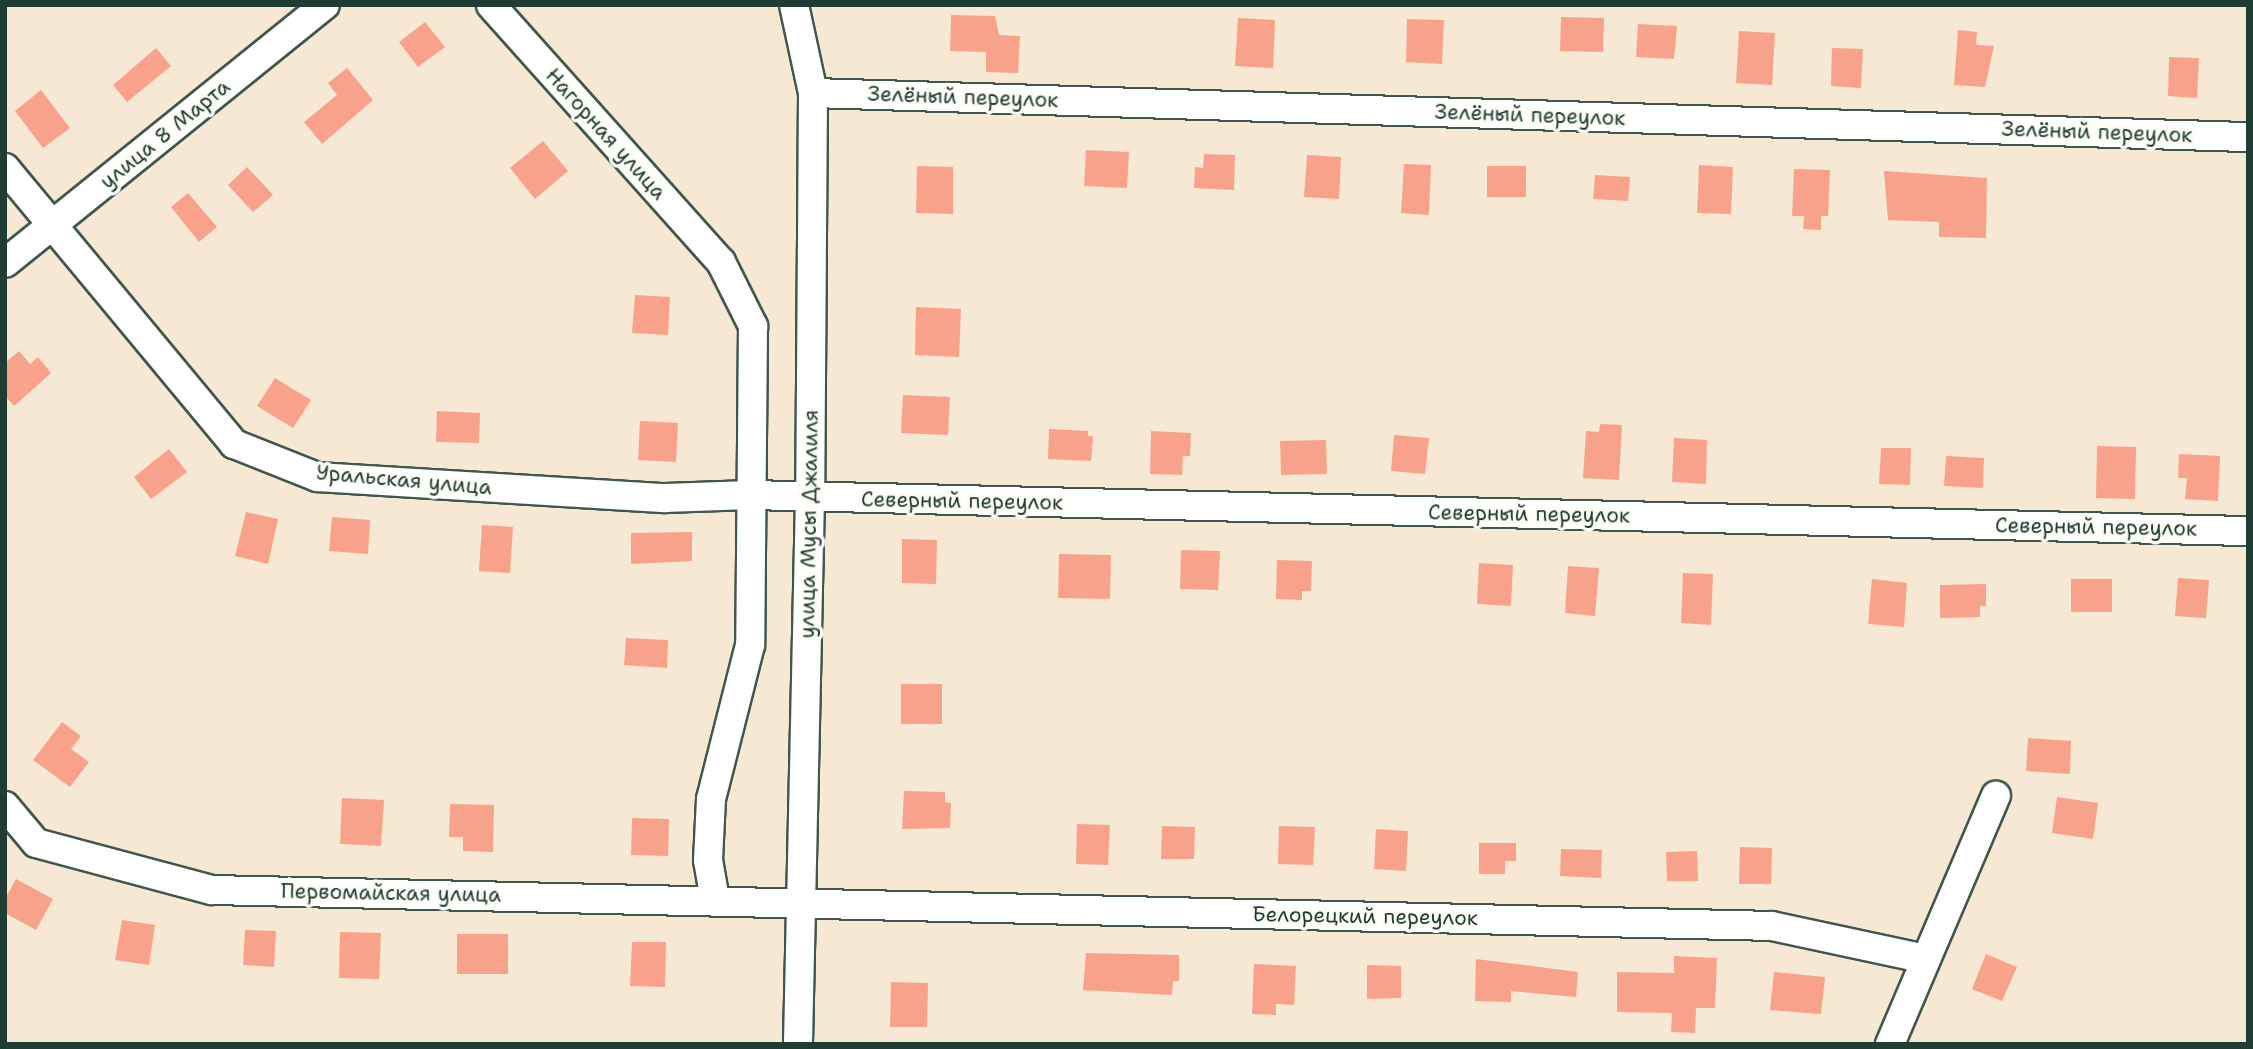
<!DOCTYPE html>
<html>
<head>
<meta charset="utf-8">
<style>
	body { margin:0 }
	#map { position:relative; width:2253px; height:1049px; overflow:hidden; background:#f7e8d3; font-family:"Shantell Sans",sans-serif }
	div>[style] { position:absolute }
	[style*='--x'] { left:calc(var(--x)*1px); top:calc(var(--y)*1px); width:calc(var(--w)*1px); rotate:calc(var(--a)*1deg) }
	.building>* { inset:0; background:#f9a28b }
	.roads { filter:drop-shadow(2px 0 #3f574c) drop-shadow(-2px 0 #3f574c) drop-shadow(0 2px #3f574c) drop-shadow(0 -2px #3f574c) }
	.minor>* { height:28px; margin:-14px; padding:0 14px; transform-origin:14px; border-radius:14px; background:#fff }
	span { translate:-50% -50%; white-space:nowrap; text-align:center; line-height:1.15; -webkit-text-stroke:7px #fdfcf7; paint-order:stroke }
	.street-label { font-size:21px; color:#1f3d34 }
	.frame { position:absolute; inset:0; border:7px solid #1f3d34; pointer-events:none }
</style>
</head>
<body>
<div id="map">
	<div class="building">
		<i style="clip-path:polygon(951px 15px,995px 16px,999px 35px,1020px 36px,1018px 73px,986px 72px,986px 52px,950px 51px)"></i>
		<i style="clip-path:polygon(1561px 17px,1604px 18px,1603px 52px,1560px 51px)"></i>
		<i style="clip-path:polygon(1238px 18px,1275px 20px,1273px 68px,1235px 66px)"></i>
		<i style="clip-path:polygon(1407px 19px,1444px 20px,1442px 64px,1406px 62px)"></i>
		<i style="clip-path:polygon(425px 22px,445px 47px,418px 67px,399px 42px)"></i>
		<i style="clip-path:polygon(1638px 24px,1677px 26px,1674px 59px,1636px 57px)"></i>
		<i style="clip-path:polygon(1958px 30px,1977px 32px,1976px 45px,1994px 46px,1985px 87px,1954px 85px)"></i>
		<i style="clip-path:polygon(1739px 31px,1775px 33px,1772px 85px,1736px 83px)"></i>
		<i style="clip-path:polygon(156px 48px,171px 66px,127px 102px,113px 85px)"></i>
		<i style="clip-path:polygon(1832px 48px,1863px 49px,1861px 88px,1831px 86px)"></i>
		<i style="clip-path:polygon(2169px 57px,2199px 58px,2197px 98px,2168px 96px)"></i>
		<i style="clip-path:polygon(347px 68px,373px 100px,322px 144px,304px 122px,337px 95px,328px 83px)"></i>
		<i style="clip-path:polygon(41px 90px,70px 128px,43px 148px,15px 111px)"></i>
		<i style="clip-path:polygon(543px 141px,568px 171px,535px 199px,510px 168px)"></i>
		<i style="clip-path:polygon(1086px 150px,1129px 152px,1127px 188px,1084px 186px)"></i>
		<i style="clip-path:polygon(1204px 154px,1235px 155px,1234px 190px,1194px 188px,1195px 167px,1203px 168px)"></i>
		<i style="clip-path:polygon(1307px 155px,1341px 157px,1339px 199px,1304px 197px)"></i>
		<i style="clip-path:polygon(1404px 164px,1431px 165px,1429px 215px,1401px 213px)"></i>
		<i style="clip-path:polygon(1699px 165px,1733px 167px,1731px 214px,1697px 213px)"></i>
		<i style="clip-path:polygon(917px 166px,953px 167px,953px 214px,916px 213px)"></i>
		<i style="clip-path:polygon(1487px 166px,1526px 166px,1526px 197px,1487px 197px)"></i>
		<i style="clip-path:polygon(247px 167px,273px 195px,253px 212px,228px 185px)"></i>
		<i style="clip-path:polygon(1794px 169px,1830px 170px,1828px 216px,1821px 216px,1821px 230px,1803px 229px,1804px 216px,1792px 216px)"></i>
		<i style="clip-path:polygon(1884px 171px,1987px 178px,1986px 238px,1939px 237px,1939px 222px,1888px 220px)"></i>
		<i style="clip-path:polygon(1595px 175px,1630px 177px,1628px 201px,1593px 199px)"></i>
		<i style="clip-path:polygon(188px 193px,217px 227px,199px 242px,171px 207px)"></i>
		<i style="clip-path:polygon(635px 295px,670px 297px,668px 335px,632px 333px)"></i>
		<i style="clip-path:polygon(916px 307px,961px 309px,959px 357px,915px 355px)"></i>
		<i style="clip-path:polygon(19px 351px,30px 364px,38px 357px,51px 373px,14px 406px,5px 396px,5px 363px)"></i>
		<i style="clip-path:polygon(275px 378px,311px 400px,293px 428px,257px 406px)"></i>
		<i style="clip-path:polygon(903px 395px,950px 397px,948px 435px,901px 433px)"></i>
		<i style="clip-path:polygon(437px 411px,480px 413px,479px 443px,436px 442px)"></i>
		<i style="clip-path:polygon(640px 421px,678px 423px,676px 462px,638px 460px)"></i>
		<i style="clip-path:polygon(1600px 424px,1622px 425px,1619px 480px,1583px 478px,1586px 431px,1599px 432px)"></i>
		<i style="clip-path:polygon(1049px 429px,1088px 431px,1088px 436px,1093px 436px,1091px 461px,1048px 459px)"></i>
		<i style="clip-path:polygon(1151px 431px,1191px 433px,1190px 456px,1183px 456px,1182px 475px,1150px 474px)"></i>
		<i style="clip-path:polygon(1394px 435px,1429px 438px,1425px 474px,1391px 471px)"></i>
		<i style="clip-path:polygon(1674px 438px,1707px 440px,1706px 484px,1672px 482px)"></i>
		<i style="clip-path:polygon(1326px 440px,1327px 474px,1281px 475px,1280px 441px)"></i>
		<i style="clip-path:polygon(2097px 446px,2136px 447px,2135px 499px,2096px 498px)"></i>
		<i style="clip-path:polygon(1881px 448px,1911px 448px,1910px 485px,1879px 484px)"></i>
		<i style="clip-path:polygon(169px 449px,187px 472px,151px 499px,134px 477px)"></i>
		<i style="clip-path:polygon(2179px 454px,2220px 456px,2218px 501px,2185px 499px,2187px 478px,2178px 478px)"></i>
		<i style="clip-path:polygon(1946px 456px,1984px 458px,1983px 488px,1944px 486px)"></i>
		<i style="clip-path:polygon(246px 512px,278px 519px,268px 564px,235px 556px)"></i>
		<i style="clip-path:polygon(332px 517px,370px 520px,368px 554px,329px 551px)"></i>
		<i style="clip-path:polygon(482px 525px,513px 527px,510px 573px,479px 571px)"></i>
		<i style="clip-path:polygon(692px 532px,692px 561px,631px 564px,631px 533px)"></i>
		<i style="clip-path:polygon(902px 539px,937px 540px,936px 584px,902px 583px)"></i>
		<i style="clip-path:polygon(1181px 550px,1220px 551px,1218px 590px,1180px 589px)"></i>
		<i style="clip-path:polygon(1059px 554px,1111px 555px,1110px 599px,1058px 598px)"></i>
		<i style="clip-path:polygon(1277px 560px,1312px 561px,1311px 591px,1302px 591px,1302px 600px,1276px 599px)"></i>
		<i style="clip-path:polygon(1479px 563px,1513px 565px,1511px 606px,1477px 604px)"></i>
		<i style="clip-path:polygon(1568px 566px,1599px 568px,1595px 616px,1565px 613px)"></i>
		<i style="clip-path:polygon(1683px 573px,1713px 574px,1711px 625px,1681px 623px)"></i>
		<i style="clip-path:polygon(2178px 578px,2209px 580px,2206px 618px,2175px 616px)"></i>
		<i style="clip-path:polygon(1872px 579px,1907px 583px,1904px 627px,1868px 624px)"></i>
		<i style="clip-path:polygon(2071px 579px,2112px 579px,2112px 612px,2071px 612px)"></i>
		<i style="clip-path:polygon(1986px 584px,1986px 606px,1980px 606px,1980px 617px,1940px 618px,1940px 585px)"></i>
		<i style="clip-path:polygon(626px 638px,668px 640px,667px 668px,624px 665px)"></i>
		<i style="clip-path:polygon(901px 684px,942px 684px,942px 724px,901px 724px)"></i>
		<i style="clip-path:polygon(62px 722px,81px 736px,71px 749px,89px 762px,70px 787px,33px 760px)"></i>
		<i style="clip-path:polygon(2028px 738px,2071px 741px,2070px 774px,2026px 771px)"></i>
		<i style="clip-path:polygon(904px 791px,945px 792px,945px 802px,951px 803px,950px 828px,902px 829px)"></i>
		<i style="clip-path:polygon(2057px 797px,2098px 803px,2093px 839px,2052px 833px)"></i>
		<i style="clip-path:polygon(342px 798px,384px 800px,381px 846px,340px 844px)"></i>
		<i style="clip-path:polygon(450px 804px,494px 805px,493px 852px,463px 851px,463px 837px,449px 837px)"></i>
		<i style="clip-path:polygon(632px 818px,669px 819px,668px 856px,631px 855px)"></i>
		<i style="clip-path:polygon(1077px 824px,1110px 825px,1108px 865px,1076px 864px)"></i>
		<i style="clip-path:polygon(1162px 826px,1195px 827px,1194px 859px,1161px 859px)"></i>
		<i style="clip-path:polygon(1279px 826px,1315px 827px,1313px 865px,1278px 864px)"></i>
		<i style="clip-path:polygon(1376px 829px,1408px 831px,1406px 871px,1374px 869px)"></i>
		<i style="clip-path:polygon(1479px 843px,1516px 843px,1516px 861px,1505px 861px,1505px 874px,1479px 874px)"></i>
		<i style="clip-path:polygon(1740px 847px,1772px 848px,1771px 884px,1739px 884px)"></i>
		<i style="clip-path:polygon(1561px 849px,1602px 850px,1601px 878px,1560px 876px)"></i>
		<i style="clip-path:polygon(1697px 851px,1698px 881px,1667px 881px,1666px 852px)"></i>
		<i style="clip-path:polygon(16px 879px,53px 899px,36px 930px,5px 913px,5px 899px)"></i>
		<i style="clip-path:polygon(122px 920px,155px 925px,149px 965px,115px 960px)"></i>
		<i style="clip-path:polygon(245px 930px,276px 931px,274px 967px,243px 965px)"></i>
		<i style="clip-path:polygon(340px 932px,381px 933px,379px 979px,339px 978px)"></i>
		<i style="clip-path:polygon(457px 934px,508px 934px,508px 974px,457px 974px)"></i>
		<i style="clip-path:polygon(632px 942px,666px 942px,665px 987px,630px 986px)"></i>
		<i style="clip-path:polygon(1086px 953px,1179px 955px,1179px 981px,1173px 981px,1172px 995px,1083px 990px)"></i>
		<i style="clip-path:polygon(1986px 954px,2017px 967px,2002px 1001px,1972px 989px)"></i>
		<i style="clip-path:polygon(1674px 956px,1717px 958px,1715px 1008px,1696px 1008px,1695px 1033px,1671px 1032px,1672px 1013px,1617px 1012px,1617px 972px,1674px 973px)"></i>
		<i style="clip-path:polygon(1476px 959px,1578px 972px,1576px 997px,1511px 991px,1511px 1002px,1475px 1001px)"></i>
		<i style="clip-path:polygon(1254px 964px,1296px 966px,1294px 1005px,1276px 1004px,1276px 1015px,1252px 1014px)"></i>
		<i style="clip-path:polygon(1367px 965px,1401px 966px,1401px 998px,1367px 999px)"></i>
		<i style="clip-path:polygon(1774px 972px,1825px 977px,1821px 1014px,1770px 1010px)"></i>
		<i style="clip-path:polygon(891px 982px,928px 983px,927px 1027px,890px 1027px)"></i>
	</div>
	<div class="roads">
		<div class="minor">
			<i style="--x:491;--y:5;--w:345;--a:48.2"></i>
			<i style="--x:721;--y:262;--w:72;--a:63.4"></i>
			<i style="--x:753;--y:326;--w:319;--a:90.5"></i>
			<i style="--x:750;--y:645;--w:159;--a:104.2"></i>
			<i style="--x:711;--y:799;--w:61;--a:92.8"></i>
			<i style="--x:708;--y:860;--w:41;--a:80.1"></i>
			<i style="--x:794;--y:5;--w:90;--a:77.8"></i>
			<i style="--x:813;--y:93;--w:404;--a:90.4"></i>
			<i style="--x:810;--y:497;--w:547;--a:91.26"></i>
			<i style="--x:813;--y:93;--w:1436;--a:1.76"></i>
			<i style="--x:5;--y:168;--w:359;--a:50.3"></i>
			<i style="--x:234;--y:444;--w:89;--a:21.7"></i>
			<i style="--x:317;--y:477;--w:349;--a:3.5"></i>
			<i style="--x:665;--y:498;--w:85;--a:-2"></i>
			<i style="--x:750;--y:495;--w:1498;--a:1.38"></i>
			<i style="--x:5;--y:263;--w:411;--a:-38.9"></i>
			<i style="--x:5;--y:806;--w:48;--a:50"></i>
			<i style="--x:36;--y:843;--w:182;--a:15"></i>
			<i style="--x:212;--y:890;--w:1560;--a:1.32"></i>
			<i style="--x:1772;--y:926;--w:157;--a:12.1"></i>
			<i style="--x:1890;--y:1044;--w:270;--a:-66.9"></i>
		</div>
	</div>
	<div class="street-label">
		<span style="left:963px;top:97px;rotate:2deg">Зелёный переулок</span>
		<span style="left:1530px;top:115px;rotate:2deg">Зелёный переулок</span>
		<span style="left:2097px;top:132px;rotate:2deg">Зелёный переулок</span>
		<span style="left:165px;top:134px;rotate:-39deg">улица 8 Марта</span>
		<span style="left:606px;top:134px;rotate:48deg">Нагорная улица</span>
		<span style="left:404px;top:480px;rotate:5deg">Уральская улица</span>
		<span style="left:962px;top:501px;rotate:1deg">Северный переулок</span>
		<span style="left:1529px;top:514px;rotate:1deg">Северный переулок</span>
		<span style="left:809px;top:524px;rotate:-89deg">улица Мусы Джалиля</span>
		<span style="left:2096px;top:527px;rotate:1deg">Северный переулок</span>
		<span style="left:391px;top:893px;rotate:1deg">Первомайская улица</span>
		<span style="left:1365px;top:916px;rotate:1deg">Белорецкий переулок</span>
	</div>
	<div class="frame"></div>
</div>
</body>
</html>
